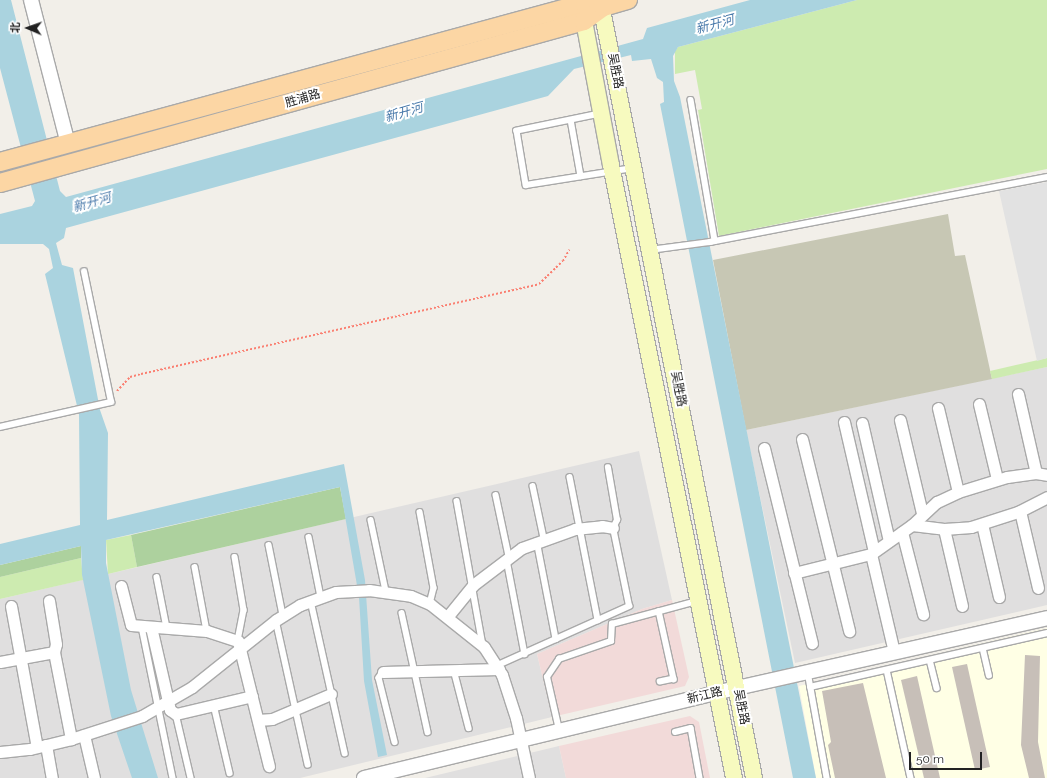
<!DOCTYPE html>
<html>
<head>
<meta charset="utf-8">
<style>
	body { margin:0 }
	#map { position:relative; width:1047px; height:778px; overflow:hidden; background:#f2efe9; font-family:Raleway,"Noto Sans SC",sans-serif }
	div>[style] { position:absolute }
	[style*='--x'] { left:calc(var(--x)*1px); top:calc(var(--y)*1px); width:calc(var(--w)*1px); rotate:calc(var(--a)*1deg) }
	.residential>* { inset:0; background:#e0dfdf }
	.commercial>* { inset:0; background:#f2dad9 }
	.education>* { inset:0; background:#ffffe5 }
	.construction>* { inset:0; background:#c7c7b4 }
	.grass>* { inset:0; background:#cdebb0 }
	.forest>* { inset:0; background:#add19e }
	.parking>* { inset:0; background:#e2e2e2 }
	.water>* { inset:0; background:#aad3df }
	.building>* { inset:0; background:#c7bfb8 }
	.path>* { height:2px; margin-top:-1px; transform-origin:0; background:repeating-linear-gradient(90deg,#fa8072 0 2px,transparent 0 4px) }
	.roads { filter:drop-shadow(1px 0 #a9a9a9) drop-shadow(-1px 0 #a9a9a9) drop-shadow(0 1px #a9a9a9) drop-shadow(0 -1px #a9a9a9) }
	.service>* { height:5.5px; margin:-2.75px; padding:0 2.75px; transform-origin:2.75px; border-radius:2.75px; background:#fff }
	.minor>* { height:11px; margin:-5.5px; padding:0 5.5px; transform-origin:5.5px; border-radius:5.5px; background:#fff }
	.tertiary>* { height:14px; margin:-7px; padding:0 7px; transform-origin:7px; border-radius:7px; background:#fff }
	.secondary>* { height:16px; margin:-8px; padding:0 8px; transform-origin:8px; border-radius:8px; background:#f7fabf }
	.primary>* { height:18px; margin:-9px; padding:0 9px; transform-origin:9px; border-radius:9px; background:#fcd6a4 }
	span { translate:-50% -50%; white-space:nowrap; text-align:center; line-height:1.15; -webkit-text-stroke:4px #fff; paint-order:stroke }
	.street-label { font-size:12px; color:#222 }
	.water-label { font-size:13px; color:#4a7aab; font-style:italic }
	.north { position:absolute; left:8px; top:8px; width:40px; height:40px; -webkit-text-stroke:3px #fff; paint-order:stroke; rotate:272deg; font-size:11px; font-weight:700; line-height:16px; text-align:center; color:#222 }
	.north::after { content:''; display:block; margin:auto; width:14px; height:18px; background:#222; clip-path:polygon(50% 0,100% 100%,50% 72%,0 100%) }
	.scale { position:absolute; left:909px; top:752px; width:73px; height:18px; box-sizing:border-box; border:2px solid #222; border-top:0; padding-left:5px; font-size:12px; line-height:14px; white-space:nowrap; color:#222; -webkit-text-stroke:3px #fff; paint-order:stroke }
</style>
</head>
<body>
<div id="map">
	<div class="residential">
		<i style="clip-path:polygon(1047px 367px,1047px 605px,795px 663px,746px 430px)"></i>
		<i style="clip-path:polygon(639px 451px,672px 600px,642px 609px,537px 654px,552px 717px,300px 778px,0 778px,0 599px)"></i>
		<i style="clip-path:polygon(559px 746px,566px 778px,425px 778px)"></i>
	</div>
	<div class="commercial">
		<i style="clip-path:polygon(672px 600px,689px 677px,685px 686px,552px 717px,537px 654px,642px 609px)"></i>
		<i style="clip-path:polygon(690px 716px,699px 722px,710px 778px,566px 778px,559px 746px)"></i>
	</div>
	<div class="education">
		<i style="clip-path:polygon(1047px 628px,1047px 778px,816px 778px,799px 686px)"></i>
	</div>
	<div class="construction">
		<i style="clip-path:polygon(948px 214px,955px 256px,965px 255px,992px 379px,746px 430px,713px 260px)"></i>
	</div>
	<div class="grass">
		<i style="clip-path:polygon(857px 0,1047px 0,1047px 169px,719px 236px,698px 110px,702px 109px,695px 70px,675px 74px,675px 51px,678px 47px)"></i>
		<i style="clip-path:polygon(1047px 358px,1047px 367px,992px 379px,990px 371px)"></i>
		<i style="clip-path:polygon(131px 535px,137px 567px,108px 574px,106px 540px)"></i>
		<i style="clip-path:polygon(81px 558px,83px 580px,0 599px,0 577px)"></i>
	</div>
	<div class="forest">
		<i style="clip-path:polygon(340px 487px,346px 519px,137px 567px,131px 535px)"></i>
		<i style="clip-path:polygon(81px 546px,81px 558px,0 577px,0 565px)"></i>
	</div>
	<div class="parking">
		<i style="clip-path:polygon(1047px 182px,1047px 358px,1037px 361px,999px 191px)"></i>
	</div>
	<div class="water">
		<i style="clip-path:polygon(0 0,11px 0,60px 191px,66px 197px,643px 39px,647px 28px,750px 0,857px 0,678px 47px,673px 56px,674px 81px,680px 97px,816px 778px,793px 778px,660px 104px,664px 102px,663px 82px,657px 78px,651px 59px,632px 61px,631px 55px,574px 69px,548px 96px,66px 228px,64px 238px,56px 243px,62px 265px,73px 268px,100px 410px,108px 433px,107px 520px,344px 464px,365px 580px,372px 680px,387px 755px,378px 757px,364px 681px,359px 597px,340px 487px,106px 540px,106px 563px,131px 690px,158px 778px,132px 778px,111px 716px,82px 575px,81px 546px,0 565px,0 544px,80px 525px,79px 414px,45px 274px,53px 268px,49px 249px,43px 244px,0 244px,0 214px,32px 206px,35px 201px,0 68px)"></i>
	</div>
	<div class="building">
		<i style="clip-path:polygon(1025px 655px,1040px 656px,1038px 742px,1045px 778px,1029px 778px,1021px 745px)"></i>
		<i style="clip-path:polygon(967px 664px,990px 767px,975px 770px,952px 667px)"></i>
		<i style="clip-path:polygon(917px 676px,940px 778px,924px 778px,901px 680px)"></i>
		<i style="clip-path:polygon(863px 683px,886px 778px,835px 778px,828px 745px,831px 742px,822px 691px)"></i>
	</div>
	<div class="path">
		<i style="--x:117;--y:391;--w:19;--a:-47"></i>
		<i style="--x:130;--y:377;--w:11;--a:-15"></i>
		<i style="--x:141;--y:374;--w:408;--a:-12.7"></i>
		<i style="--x:539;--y:284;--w:33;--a:-44"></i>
		<i style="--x:563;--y:261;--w:13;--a:-61"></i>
	</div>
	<div class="roads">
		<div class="service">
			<i style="--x:691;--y:100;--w:143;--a:80.3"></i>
			<i style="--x:600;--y:114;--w:85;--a:168.4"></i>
			<i style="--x:517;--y:131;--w:55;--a:80.5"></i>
			<i style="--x:526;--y:185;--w:108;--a:-9"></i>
			<i style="--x:571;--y:120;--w:57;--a:79.9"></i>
			<i style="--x:650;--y:250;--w:61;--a:-7.6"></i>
			<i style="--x:710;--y:242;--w:343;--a:-10.9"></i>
			<i style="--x:0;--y:427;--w:114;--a:-12.7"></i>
			<i style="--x:111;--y:402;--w:133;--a:-101.7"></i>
			<i style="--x:570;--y:477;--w:146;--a:78.9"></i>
			<i style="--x:533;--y:486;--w:53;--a:78.1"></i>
			<i style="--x:496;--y:495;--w:62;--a:78"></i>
			<i style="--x:457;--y:501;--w:146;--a:79.8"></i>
			<i style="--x:420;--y:512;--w:77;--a:79.6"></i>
			<i style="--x:434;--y:588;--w:16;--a:104"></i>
			<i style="--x:371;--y:520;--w:73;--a:78.1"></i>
			<i style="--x:309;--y:537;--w:61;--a:78.7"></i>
			<i style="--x:537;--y:541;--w:100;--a:79"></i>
			<i style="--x:269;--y:545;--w:71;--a:78.7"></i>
			<i style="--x:235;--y:557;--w:54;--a:80.4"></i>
			<i style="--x:244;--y:610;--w:32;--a:101"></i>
			<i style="--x:507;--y:560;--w:96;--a:79.2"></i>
			<i style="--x:195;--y:567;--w:65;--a:79.4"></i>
			<i style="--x:157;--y:577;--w:52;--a:78.9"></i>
			<i style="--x:311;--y:601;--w:156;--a:77.4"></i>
			<i style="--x:659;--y:611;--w:70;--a:77.6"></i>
			<i style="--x:674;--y:679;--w:14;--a:168"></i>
			<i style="--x:402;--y:613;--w:122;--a:77.7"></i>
			<i style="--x:276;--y:620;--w:148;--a:77.5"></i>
			<i style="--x:142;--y:627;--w:154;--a:78.4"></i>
			<i style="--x:983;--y:648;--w:28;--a:77"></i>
			<i style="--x:930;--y:660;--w:29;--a:76"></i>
			<i style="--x:498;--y:665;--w:144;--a:-24.2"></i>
			<i style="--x:629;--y:606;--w:80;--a:-101.6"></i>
			<i style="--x:613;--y:528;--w:9;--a:-63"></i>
			<i style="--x:617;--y:520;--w:53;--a:-99.8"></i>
			<i style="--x:454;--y:670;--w:60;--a:75.5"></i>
			<i style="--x:887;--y:670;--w:111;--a:77.5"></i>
			<i style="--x:383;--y:672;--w:7;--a:124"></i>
			<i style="--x:379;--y:678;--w:66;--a:76"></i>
			<i style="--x:808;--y:672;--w:108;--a:79.8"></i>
			<i style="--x:810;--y:687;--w:243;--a:-12.8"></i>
			<i style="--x:214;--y:705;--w:70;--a:76.8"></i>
			<i style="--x:176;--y:714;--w:66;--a:76.8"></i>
			<i style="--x:559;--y:730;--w:54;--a:-102.8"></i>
			<i style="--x:547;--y:677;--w:22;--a:-56"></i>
			<i style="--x:559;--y:659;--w:55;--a:-19.1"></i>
			<i style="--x:611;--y:641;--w:17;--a:-87"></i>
			<i style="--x:612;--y:624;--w:88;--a:-15.1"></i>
			<i style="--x:675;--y:732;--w:16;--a:-14"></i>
			<i style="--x:691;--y:728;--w:51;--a:79.8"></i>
		</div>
		<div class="minor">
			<i style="--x:1018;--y:394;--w:81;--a:77.2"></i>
			<i style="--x:979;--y:404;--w:77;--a:76.5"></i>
			<i style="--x:938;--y:408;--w:86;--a:76.6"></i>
			<i style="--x:900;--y:420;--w:96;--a:76.7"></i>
			<i style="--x:844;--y:422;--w:133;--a:77"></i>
			<i style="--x:862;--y:423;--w:121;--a:77.1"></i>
			<i style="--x:802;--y:439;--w:198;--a:76.2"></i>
			<i style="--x:764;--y:448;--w:201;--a:76.2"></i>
			<i style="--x:1020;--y:511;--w:79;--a:76.8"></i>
			<i style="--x:982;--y:524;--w:75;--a:76.9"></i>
			<i style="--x:912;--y:525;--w:32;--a:7"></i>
			<i style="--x:944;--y:529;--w:27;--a:-4"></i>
			<i style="--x:971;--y:527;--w:49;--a:-17.7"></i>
			<i style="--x:1018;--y:512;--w:33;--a:-27"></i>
			<i style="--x:944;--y:529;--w:79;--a:76.8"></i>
			<i style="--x:902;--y:532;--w:85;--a:75.6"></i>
			<i style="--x:871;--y:554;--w:101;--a:76.8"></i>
			<i style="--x:794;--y:573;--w:79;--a:-13.9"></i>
			<i style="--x:871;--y:554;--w:50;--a:-35.3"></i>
			<i style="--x:912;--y:525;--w:34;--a:-43"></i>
			<i style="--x:937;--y:502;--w:23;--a:-25"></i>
			<i style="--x:958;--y:492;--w:51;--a:-17"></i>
			<i style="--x:1007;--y:477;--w:29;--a:-8"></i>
			<i style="--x:1036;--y:473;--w:11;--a:10"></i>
			<i style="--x:121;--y:586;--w:40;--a:75.6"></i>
			<i style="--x:131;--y:625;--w:76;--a:4.5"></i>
			<i style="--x:207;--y:631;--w:33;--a:18"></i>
			<i style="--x:238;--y:641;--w:129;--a:76.1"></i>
			<i style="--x:11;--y:606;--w:143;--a:79.6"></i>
			<i style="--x:448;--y:616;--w:40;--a:-51"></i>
			<i style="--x:473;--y:585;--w:61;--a:-37.1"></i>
			<i style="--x:522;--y:548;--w:56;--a:-19.7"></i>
			<i style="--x:575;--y:529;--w:27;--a:-6"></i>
			<i style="--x:602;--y:526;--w:11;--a:10"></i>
			<i style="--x:151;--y:627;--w:85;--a:77.1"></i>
			<i style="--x:170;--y:710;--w:7;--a:34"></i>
			<i style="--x:176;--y:714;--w:78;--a:-13.3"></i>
			<i style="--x:54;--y:652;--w:89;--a:78.9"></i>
			<i style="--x:0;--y:662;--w:55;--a:-10.5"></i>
			<i style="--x:54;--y:652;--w:8;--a:-76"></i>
			<i style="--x:56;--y:644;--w:44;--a:-99.2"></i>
			<i style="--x:383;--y:672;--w:116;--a:-1.5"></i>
			<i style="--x:258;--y:720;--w:14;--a:-4"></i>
			<i style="--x:272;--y:719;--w:64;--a:-23"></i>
			<i style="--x:84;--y:735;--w:44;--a:76.9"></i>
			<i style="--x:46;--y:745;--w:34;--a:80"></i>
			<i style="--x:0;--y:752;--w:30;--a:-6"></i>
			<i style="--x:30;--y:749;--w:42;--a:-13.7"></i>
			<i style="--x:71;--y:739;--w:75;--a:-17.9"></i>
			<i style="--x:142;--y:716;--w:58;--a:-30.1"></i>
			<i style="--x:192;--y:687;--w:107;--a:-38.6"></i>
			<i style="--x:276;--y:620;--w:28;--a:-32"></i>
			<i style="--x:300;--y:605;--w:38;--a:-20"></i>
			<i style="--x:336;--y:592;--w:33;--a:-3"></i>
			<i style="--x:369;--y:590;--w:42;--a:8.1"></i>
			<i style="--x:411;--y:596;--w:21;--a:23"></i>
			<i style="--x:430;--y:604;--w:69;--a:38.5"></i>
			<i style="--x:484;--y:647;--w:33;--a:57"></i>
			<i style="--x:502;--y:675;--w:45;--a:72"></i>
			<i style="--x:516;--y:718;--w:61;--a:77.8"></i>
		</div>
		<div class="tertiary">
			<i style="--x:31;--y:0;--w:149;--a:75.6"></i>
			<i style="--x:364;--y:778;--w:384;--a:-13.6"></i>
			<i style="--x:737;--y:688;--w:318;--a:-12.7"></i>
		</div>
		<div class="secondary">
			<i style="--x:600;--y:0;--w:793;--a:78.8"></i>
			<i style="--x:585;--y:9;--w:12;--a:95"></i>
			<i style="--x:584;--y:21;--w:147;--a:79.4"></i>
			<i style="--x:611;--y:165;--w:625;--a:78.65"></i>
		</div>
		<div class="primary">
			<i style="--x:0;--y:162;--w:591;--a:-15.21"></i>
			<i style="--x:570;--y:7;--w:15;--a:-11"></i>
			<i style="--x:585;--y:4;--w:18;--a:9"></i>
			<i style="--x:0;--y:183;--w:606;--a:-15.5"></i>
			<i style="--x:584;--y:21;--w:24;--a:-36"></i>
			<i style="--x:603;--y:7;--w:26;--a:-16"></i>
		</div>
	</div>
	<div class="street-label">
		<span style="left:615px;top:71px;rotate:79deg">吴胜路</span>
		<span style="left:303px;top:99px;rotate:-16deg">胜浦路</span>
		<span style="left:678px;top:389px;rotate:79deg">吴胜路</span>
		<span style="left:705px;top:696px;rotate:-14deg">新江路</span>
		<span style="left:741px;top:707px;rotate:79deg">吴胜路</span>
	</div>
	<div class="water-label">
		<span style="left:715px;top:25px;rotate:-15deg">新开河</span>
		<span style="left:404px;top:113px;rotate:-16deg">新开河</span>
		<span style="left:92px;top:203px;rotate:-16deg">新开河</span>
	</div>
	<div class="north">北</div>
	<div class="scale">50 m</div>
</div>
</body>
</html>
